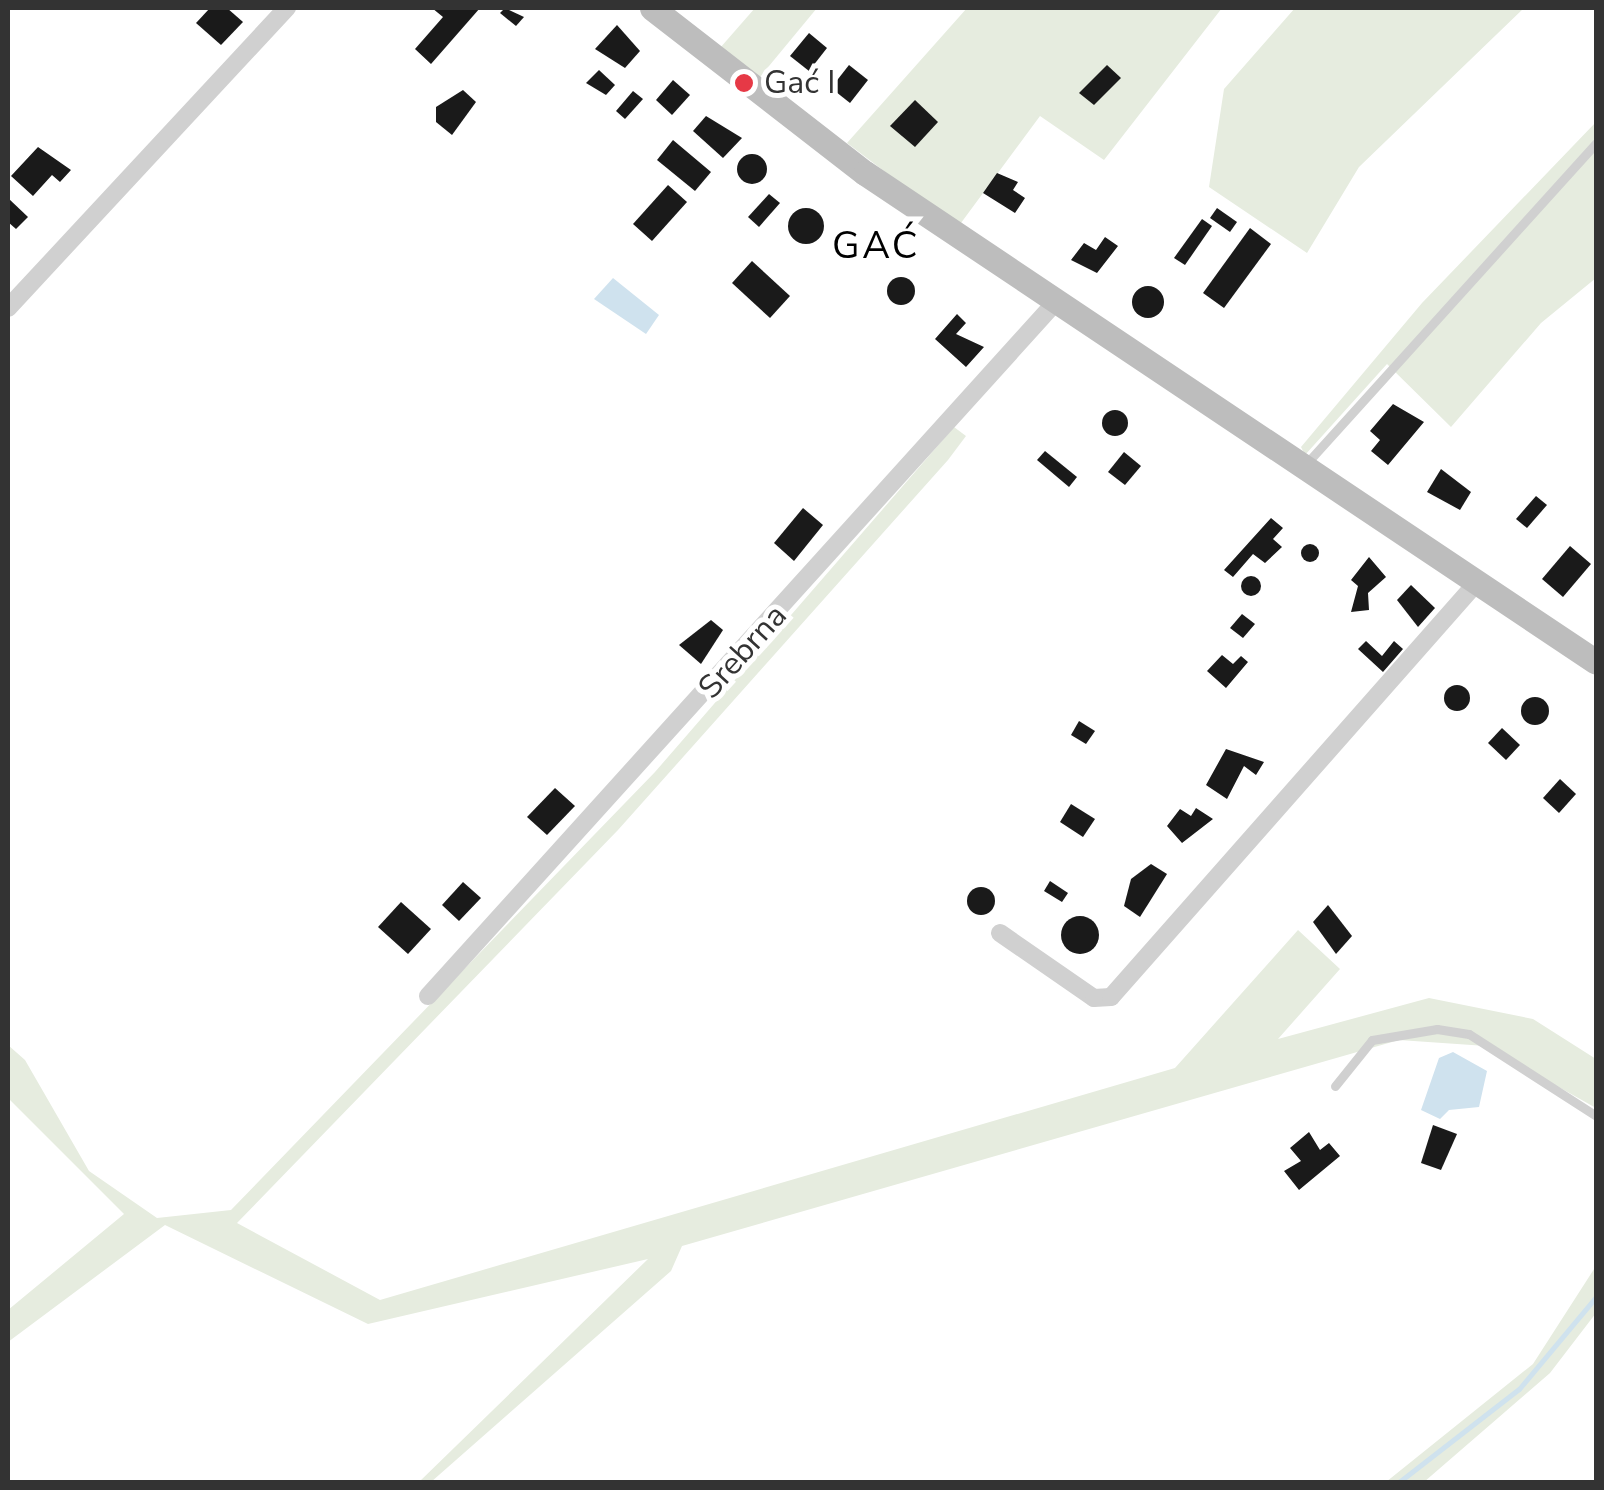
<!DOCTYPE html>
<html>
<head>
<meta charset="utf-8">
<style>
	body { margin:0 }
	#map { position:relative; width:1604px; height:1490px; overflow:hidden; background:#fff; font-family:"Nunito Sans",sans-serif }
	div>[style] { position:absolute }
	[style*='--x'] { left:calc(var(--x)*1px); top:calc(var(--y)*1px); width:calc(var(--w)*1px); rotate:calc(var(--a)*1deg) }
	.green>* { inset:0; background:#e6ecdf }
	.water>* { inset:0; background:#cfe2ee }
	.stream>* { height:5px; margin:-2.5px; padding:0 2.5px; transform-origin:2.5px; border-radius:2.5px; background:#cfe2ee }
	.building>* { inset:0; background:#1a1a1a }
	.round { border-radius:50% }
	.lane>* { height:9px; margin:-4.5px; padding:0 4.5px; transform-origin:4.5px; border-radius:4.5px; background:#d0d0d0 }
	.street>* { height:18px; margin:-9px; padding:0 9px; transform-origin:9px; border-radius:9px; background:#d0d0d0 }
	.secondary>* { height:25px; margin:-12.5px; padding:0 12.5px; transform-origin:12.5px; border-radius:12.5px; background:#bdbdbd }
	.dots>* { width:28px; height:28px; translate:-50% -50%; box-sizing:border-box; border:5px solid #fff; border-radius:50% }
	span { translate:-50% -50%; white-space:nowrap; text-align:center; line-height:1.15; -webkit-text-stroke:10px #fff; paint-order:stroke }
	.poi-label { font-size:32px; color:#333 }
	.left { translate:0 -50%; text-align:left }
	.street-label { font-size:32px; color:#333 }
	.quarter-label { font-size:38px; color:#000; letter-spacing:2.5px }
	.frame { position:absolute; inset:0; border:10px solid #333; pointer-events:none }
</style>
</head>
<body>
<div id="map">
	<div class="green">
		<i style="clip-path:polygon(755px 8px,817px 8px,760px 77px,720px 48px)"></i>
		<i style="clip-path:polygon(967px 8px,1222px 8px,1104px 160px,1040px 116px,958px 227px,847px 143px)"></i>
		<i style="clip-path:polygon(1295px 8px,1524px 8px,1359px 167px,1307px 253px,1209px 187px,1224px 89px)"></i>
		<i style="clip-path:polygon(1596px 122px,1596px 278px,1541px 323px,1451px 427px,1387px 364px,1305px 455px,1301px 447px,1422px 303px)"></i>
		<i style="clip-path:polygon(954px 427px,966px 436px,948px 460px,618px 830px,237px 1223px,380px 1300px,1175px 1068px,1298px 930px,1340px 969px,1278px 1039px,1429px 998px,1533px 1019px,1596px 1059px,1596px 1108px,1486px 1046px,1399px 1040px,682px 1246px,671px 1271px,431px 1482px,419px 1482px,648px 1259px,368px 1324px,165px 1225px,8px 1342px,8px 1310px,124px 1214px,8px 1098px,8px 1045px,25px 1060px,89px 1171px,157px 1218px,231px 1210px,655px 772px)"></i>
		<i style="clip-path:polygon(1596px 1266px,1596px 1313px,1550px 1373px,1424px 1482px,1386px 1482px,1533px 1364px)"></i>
	</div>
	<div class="water">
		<i style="clip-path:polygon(613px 278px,659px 315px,646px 334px,594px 299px)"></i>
		<i style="clip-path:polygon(1453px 1052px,1487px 1071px,1479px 1107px,1449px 1110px,1440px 1119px,1421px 1110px,1439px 1058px)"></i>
	</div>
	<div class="stream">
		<i style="--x:1399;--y:1482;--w:152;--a:-37.8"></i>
		<i style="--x:1519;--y:1389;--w:120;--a:-50.1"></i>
	</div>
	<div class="building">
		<i style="clip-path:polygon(210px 8px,227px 8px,243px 22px,221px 45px,196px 23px)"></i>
		<i style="clip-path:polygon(432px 8px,480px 8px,431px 64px,415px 49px,443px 17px)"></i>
		<i style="clip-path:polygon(505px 8px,524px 17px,516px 26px,500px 13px)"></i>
		<i style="clip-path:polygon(617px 25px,640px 51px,625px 68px,595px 49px)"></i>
		<i style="clip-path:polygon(809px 33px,827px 48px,809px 71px,790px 56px)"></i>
		<i style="clip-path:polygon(849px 65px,868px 80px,850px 103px,831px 88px)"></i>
		<i style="clip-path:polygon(1107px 65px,1121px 78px,1094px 105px,1079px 93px)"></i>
		<i style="clip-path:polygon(599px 70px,615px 85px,606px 95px,586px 83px)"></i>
		<i style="clip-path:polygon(673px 80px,690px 95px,672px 115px,656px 100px)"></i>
		<i style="clip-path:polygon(463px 90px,476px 102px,452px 135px,436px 122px,436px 107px)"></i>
		<i style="clip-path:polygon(633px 91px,643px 99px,625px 119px,616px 111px)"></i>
		<i style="clip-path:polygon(915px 100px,938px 122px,915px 147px,890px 126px)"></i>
		<i style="clip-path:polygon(706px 116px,742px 138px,723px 158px,693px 131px)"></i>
		<i style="clip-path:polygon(673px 140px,711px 172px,695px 191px,657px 160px)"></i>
		<i style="clip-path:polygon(38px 147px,71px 170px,60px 182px,52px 175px,33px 196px,11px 176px)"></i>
		<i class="round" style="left:737px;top:154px;width:30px;height:30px"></i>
		<i style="clip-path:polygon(997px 173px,1018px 182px,1013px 190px,1025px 198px,1015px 213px,983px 193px)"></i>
		<i style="clip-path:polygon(668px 185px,687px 202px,652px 241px,633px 224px)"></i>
		<i style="clip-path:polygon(769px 194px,780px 203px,759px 227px,748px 217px)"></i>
		<i style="clip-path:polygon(8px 198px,28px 217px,16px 229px,8px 222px)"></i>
		<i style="clip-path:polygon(1217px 208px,1237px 222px,1230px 232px,1210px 218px)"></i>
		<i class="round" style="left:788px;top:208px;width:36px;height:36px"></i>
		<i style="clip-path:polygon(1202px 219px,1212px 226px,1185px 265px,1174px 258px)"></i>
		<i style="clip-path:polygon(1250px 228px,1271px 244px,1224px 308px,1203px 293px)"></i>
		<i style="clip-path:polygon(1105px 237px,1118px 246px,1097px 273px,1071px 260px,1084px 243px,1096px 250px)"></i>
		<i style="clip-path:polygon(752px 261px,790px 296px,770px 318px,732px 283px)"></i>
		<i class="round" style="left:887px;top:277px;width:28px;height:28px"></i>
		<i class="round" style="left:1132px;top:286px;width:32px;height:32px"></i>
		<i style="clip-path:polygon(957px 314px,966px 323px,956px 334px,984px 347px,966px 367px,935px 339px)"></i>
		<i style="clip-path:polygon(1393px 404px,1424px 422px,1388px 465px,1371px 451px,1380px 440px,1370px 431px)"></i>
		<i class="round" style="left:1102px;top:410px;width:26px;height:26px"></i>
		<i style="clip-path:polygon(1045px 451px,1077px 477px,1069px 487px,1037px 460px)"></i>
		<i style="clip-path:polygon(1124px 452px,1141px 466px,1125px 485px,1108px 472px)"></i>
		<i style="clip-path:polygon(1441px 469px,1471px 492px,1460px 510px,1427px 492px)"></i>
		<i style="clip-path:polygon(1536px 496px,1547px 505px,1527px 528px,1516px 519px)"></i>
		<i style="clip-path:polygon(803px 508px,823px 525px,794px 561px,774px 543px)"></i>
		<i style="clip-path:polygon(1271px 518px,1283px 528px,1273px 539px,1282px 547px,1265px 563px,1253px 554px,1233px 577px,1224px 570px)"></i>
		<i class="round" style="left:1301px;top:544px;width:18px;height:18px"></i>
		<i style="clip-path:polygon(1570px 546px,1591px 564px,1563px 597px,1542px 579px)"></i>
		<i style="clip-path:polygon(1369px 557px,1386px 577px,1368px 593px,1369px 610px,1351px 612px,1358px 586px,1351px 580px)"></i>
		<i class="round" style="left:1241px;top:576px;width:20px;height:20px"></i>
		<i style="clip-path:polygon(1411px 585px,1435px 608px,1418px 627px,1397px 600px)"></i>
		<i style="clip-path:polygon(1242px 614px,1255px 624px,1243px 638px,1230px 628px)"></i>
		<i style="clip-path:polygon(711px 620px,723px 630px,701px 664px,679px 645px)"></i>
		<i style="clip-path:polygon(1366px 641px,1382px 656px,1394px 641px,1403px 649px,1383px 672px,1358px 649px)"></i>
		<i style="clip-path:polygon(1222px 655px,1233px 664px,1241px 656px,1248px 662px,1226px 688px,1207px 671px)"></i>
		<i class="round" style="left:1444px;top:685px;width:26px;height:26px"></i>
		<i class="round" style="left:1521px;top:697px;width:28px;height:28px"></i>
		<i style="clip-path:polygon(1079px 721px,1095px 731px,1086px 744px,1071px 735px)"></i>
		<i style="clip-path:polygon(1502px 728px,1520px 745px,1506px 760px,1488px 743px)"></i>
		<i style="clip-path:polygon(1226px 749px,1264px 762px,1256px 775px,1244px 766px,1227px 799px,1206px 785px)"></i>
		<i style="clip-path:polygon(1560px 779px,1576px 794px,1559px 813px,1543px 798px)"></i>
		<i style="clip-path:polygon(555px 788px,575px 806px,547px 835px,527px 817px)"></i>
		<i style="clip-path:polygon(1071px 804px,1095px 819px,1083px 837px,1060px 822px)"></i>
		<i style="clip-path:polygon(1196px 808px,1213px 819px,1182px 843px,1167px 826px,1180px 809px,1191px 816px)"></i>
		<i style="clip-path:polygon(1151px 864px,1167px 874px,1140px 917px,1124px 906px,1131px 879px)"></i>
		<i style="clip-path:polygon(1050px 881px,1068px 893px,1062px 902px,1044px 891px)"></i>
		<i style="clip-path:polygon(463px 882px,481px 898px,459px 921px,442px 905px)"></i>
		<i class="round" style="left:967px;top:887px;width:28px;height:28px"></i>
		<i style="clip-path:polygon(401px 902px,431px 929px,408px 954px,378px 927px)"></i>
		<i style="clip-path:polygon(1328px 905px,1352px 936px,1336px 954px,1313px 922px)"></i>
		<i class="round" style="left:1061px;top:916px;width:38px;height:38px"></i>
		<i style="clip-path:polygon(1433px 1125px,1457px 1134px,1441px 1170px,1421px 1163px)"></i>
		<i style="clip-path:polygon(1309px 1132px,1320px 1150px,1329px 1143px,1340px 1156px,1299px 1190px,1284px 1171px,1301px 1161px,1290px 1148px)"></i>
	</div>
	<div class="lane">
		<i style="--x:1306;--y:464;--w:433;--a:-47.9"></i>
		<i style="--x:1335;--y:1086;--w:59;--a:-51.2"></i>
		<i style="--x:1372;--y:1040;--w:66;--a:-9.6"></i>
		<i style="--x:1437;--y:1029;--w:32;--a:9"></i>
		<i style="--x:1469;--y:1034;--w:151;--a:32.8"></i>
	</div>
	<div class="street">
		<i style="--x:8;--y:308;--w:410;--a:-47.1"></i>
		<i style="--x:1000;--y:933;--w:114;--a:34.7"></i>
		<i style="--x:1094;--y:998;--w:17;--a:-3"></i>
		<i style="--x:1111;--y:997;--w:556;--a:-48.57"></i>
		<i style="--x:428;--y:996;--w:933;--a:-47.87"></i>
	</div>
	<div class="secondary">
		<i style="--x:652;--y:8;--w:269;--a:37.8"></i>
		<i style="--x:865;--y:173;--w:879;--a:33.78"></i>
	</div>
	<div class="dots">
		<i style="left:744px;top:83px;background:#e63946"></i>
	</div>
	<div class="poi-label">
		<span class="left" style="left:764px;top:83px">Gać I</span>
	</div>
	<div class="street-label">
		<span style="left:743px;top:652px;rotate:-48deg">Srebrna</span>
	</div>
	<div class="quarter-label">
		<span style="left:876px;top:246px">GAĆ</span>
	</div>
	<div class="frame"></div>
</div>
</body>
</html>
